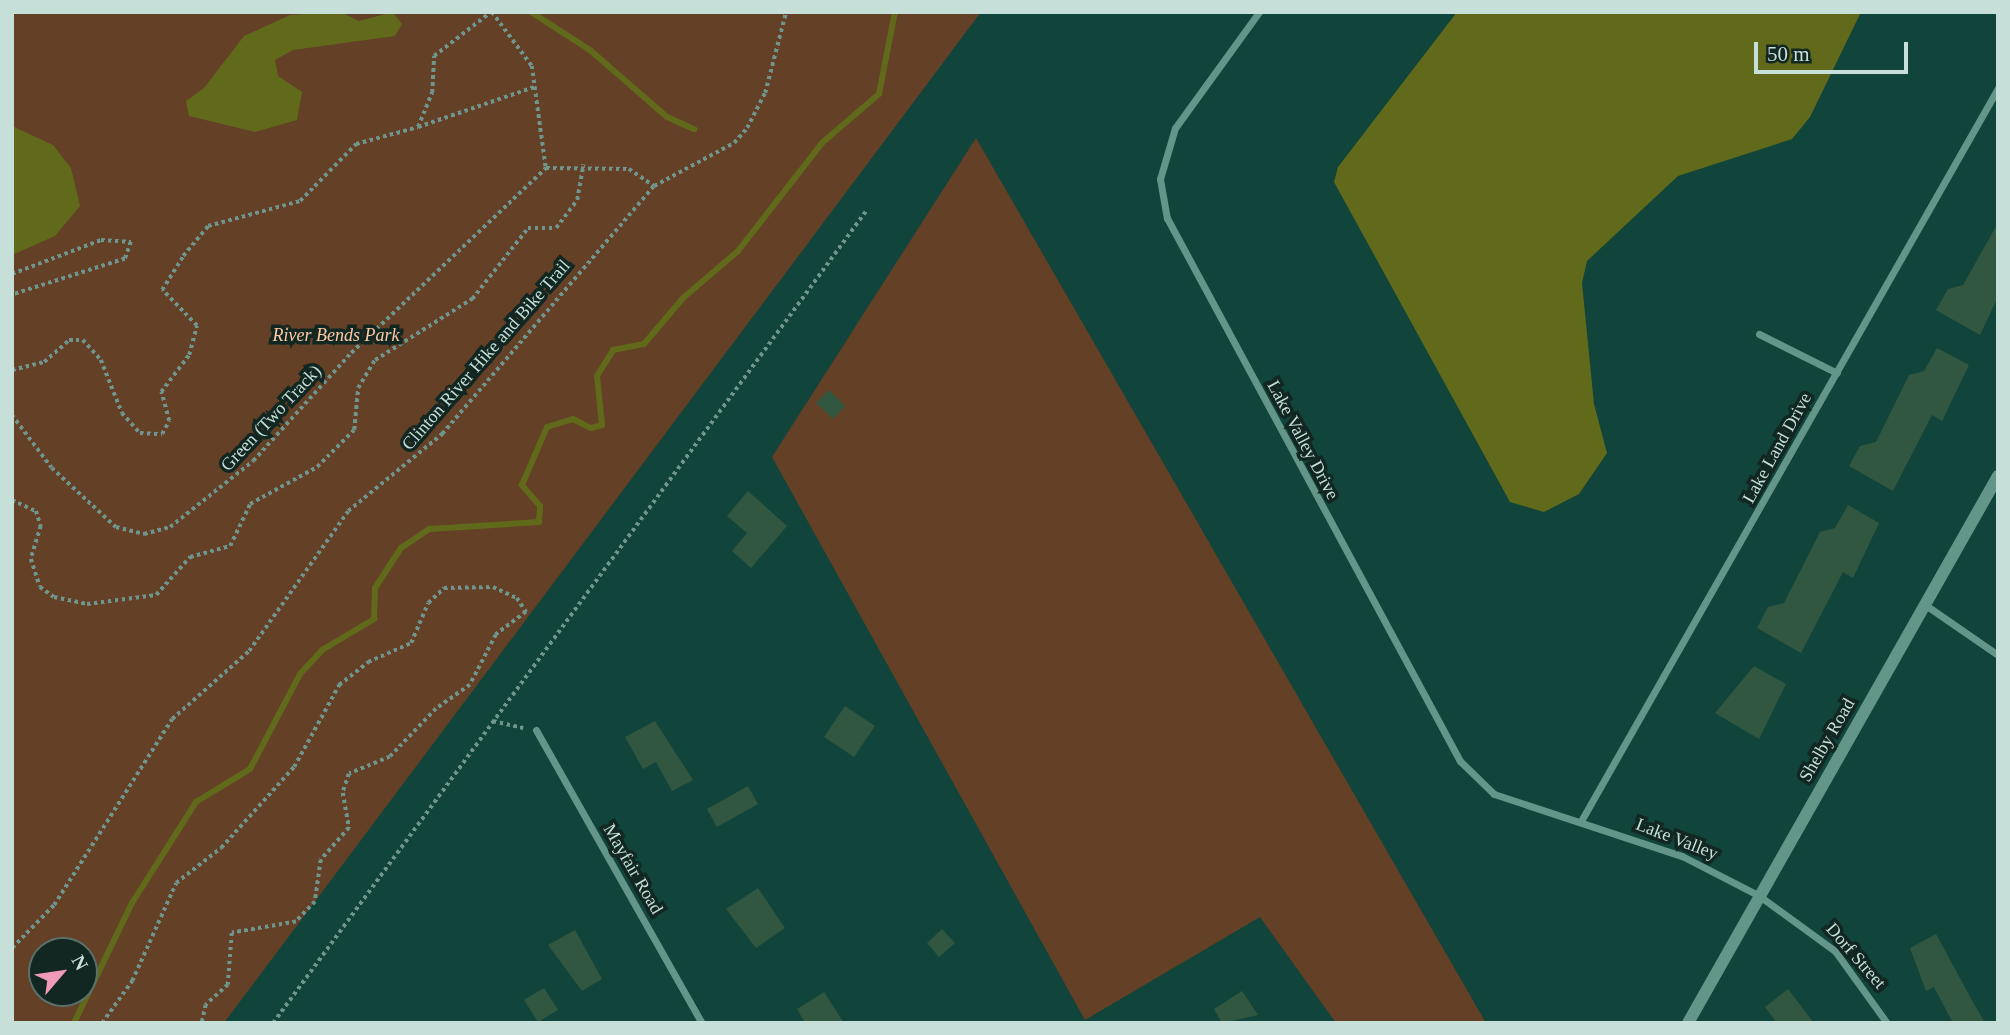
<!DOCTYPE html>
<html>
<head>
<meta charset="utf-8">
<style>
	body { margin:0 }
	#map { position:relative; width:2010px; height:1035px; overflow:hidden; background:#11443a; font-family:"Times New Roman",serif }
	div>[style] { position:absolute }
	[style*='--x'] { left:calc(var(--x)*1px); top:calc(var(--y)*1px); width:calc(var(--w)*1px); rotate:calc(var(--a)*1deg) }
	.green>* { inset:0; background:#634026 }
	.water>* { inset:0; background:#606a1a }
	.stream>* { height:6px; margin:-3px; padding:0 3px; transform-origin:3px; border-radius:3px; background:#606a1a }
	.building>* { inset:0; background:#325741 }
	.path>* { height:3.5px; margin-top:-1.75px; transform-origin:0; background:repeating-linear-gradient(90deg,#70958d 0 3.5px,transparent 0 7px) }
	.minor>* { height:7px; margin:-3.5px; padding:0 3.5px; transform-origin:3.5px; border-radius:3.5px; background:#639588 }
	.tertiary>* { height:12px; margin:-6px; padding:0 6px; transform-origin:6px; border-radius:6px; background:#639588 }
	span { translate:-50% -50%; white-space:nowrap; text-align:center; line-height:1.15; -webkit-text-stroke:7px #122622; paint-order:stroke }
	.park-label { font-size:18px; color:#ffc9a3; font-style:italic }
	.street-label { font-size:18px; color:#c6dfd8 }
	.frame { position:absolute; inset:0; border:14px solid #c6dfd8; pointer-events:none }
	.north { position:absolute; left:28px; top:937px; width:70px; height:70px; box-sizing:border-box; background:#122622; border:2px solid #5a706b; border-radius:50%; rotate:61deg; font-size:19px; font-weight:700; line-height:28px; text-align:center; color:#c6dfd8 }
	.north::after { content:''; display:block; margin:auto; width:24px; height:32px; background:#ef9ab9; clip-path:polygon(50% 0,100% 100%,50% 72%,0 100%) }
	.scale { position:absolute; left:1754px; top:42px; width:154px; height:32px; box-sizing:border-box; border:4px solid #c6dfd8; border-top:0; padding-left:9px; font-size:21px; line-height:24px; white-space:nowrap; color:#c6dfd8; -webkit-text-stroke:5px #122622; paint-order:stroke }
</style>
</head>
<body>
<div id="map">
	<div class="green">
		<i style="clip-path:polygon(evenodd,12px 12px,981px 12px,224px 1023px,12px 1023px,12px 12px,42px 951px,84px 951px,84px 993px,42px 993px,42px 951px)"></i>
		<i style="clip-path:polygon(976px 138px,1486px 1023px,1336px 1023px,1260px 917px,1085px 1020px,772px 457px)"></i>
	</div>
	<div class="water">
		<i style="clip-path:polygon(341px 12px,359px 21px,393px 12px,402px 24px,395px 36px,293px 50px,275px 60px,278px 76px,302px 92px,297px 120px,255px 132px,189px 116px,186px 101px,204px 88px,244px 36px,290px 15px)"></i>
		<i style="clip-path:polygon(1457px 12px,1861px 12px,1810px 117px,1792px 139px,1678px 176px,1587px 261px,1582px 283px,1594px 404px,1607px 453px,1579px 494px,1544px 512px,1510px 502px,1334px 182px,1338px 167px)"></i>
		<i style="clip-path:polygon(12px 126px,53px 145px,71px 168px,80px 206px,55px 236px,12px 255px)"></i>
	</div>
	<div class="stream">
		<i style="--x:531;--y:12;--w:70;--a:32.8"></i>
		<i style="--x:590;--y:50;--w:102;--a:41"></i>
		<i style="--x:667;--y:117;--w:30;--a:24"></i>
		<i style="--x:74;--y:1023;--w:133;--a:-64.2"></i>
		<i style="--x:132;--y:903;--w:120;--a:-57.6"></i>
		<i style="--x:196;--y:802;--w:63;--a:-31.4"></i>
		<i style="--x:250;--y:769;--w:107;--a:-62.2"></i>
		<i style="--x:300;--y:674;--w:33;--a:-47"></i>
		<i style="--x:322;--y:650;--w:61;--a:-30.8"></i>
		<i style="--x:374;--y:619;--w:31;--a:-88"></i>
		<i style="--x:375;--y:588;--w:48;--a:-57"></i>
		<i style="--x:401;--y:548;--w:34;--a:-34"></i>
		<i style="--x:429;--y:529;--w:110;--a:-3.6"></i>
		<i style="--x:539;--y:522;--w:16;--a:-86"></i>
		<i style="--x:540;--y:506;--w:28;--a:-131"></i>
		<i style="--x:522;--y:485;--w:63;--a:-66.7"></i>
		<i style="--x:547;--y:427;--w:27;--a:-17"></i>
		<i style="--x:573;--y:419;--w:20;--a:27"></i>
		<i style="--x:591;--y:428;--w:11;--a:-15"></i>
		<i style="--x:602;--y:425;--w:49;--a:-95.8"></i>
		<i style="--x:597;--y:376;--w:31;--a:-58"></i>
		<i style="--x:613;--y:350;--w:32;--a:-11"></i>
		<i style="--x:644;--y:344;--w:60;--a:-49.7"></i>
		<i style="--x:683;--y:298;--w:72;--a:-40.5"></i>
		<i style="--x:738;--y:251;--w:138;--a:-52.1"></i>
		<i style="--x:823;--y:142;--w:74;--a:-40.6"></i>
		<i style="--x:879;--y:94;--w:84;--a:-79"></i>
	</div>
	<div class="building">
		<i style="clip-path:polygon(1998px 223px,1998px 297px,1980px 335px,1936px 310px,1948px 289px,1963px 285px)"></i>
		<i style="clip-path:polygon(1937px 348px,1969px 365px,1942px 421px,1932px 415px,1893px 491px,1849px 466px,1860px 446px,1876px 442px,1909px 375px,1924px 371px)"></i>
		<i style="clip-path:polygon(829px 390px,845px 406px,833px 419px,816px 403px)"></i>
		<i style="clip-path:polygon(748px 491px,787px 526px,751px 568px,732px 551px,747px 533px,727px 516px)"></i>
		<i style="clip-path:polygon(1848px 505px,1879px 523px,1853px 578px,1843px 572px,1801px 653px,1757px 628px,1768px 607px,1784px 603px,1820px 532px,1835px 528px)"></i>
		<i style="clip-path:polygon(1754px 666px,1786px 684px,1759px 739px,1715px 713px)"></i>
		<i style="clip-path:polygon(845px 706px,875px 726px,854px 757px,824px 737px)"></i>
		<i style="clip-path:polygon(655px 721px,693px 780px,672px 791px,656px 762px,643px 769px,625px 737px)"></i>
		<i style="clip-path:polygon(748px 786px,758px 804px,717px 827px,707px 809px)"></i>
		<i style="clip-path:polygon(758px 888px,785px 928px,756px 948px,726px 909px)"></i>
		<i style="clip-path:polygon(942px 929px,955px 943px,939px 957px,927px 943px)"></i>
		<i style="clip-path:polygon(575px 930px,602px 979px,582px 991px,548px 945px)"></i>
		<i style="clip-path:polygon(1936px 934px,1973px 1002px,1985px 1023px,1953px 1023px,1934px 987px,1926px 991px,1910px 948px)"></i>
		<i style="clip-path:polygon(544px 988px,558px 1010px,538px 1022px,524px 1000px)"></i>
		<i style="clip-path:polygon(1788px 989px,1814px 1023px,1777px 1023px,1765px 1007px)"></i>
		<i style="clip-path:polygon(1242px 991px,1258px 1015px,1222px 1023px,1214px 1009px)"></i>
		<i style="clip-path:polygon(824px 992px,844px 1023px,805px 1023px,797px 1009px)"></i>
	</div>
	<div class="path">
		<i style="--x:492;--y:12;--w:67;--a:53.5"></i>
		<i style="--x:532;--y:66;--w:103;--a:82.2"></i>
		<i style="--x:418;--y:127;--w:123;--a:-19"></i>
		<i style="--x:12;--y:274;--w:95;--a:-20.9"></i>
		<i style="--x:101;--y:240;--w:30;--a:4"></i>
		<i style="--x:131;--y:242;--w:18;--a:109"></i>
		<i style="--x:125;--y:259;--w:119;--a:162.3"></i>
		<i style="--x:12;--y:370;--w:33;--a:-14"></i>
		<i style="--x:44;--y:362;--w:33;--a:-41"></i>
		<i style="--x:69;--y:340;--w:14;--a:0"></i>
		<i style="--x:83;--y:340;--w:27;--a:48"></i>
		<i style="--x:101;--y:360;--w:57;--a:68.4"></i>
		<i style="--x:122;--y:413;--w:27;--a:48"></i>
		<i style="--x:140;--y:433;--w:22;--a:3"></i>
		<i style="--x:162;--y:434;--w:15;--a:-62"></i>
		<i style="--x:169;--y:421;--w:30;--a:-105"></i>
		<i style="--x:161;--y:392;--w:46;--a:-52.9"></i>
		<i style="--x:189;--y:355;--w:30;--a:-75"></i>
		<i style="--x:197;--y:326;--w:50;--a:-134.2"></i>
		<i style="--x:162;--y:290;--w:40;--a:-58"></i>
		<i style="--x:183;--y:256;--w:39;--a:-50"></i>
		<i style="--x:208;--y:226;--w:95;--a:-15.2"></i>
		<i style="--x:300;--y:201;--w:80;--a:-45.5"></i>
		<i style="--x:356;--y:144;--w:64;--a:-15.3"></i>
		<i style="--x:418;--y:127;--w:37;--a:-68"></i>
		<i style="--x:432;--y:93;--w:37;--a:-87"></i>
		<i style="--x:434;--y:56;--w:72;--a:-37.7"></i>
		<i style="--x:12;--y:415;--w:66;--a:53"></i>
		<i style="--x:52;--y:468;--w:87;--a:42.7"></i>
		<i style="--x:116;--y:527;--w:29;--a:14"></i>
		<i style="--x:144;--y:534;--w:27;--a:-15"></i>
		<i style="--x:170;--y:527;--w:106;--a:-38.5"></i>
		<i style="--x:253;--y:461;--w:146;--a:-47.8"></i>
		<i style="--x:351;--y:353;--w:269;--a:-43.5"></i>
		<i style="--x:546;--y:168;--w:83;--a:0.7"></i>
		<i style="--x:629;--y:169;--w:30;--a:34"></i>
		<i style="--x:12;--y:500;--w:26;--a:25"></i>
		<i style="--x:36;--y:511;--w:16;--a:72"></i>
		<i style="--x:41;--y:526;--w:34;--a:107"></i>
		<i style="--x:31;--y:559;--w:29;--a:72"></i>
		<i style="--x:40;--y:587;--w:17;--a:36"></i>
		<i style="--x:54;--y:597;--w:34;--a:12"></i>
		<i style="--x:87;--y:604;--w:70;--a:-7.4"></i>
		<i style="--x:156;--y:595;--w:51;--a:-48.2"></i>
		<i style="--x:190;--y:557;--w:41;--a:-15.4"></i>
		<i style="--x:230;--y:546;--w:47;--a:-64.5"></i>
		<i style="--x:250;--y:504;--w:77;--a:-28.9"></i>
		<i style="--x:317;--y:467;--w:52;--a:-45"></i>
		<i style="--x:354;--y:430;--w:42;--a:-84.6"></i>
		<i style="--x:358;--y:388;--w:33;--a:-59"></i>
		<i style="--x:375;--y:360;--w:115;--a:-32.2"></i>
		<i style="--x:472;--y:299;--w:90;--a:-51.7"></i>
		<i style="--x:528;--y:228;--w:28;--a:0"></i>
		<i style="--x:556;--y:228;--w:35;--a:-53"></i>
		<i style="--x:577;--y:200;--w:36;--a:-80"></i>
		<i style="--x:493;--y:721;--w:31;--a:13"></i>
		<i style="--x:12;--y:948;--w:60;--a:-45.7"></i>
		<i style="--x:54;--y:905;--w:220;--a:-57.6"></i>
		<i style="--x:172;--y:719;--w:103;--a:-41.4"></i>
		<i style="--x:249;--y:651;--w:171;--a:-54.7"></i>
		<i style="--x:348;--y:511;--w:122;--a:-39.3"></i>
		<i style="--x:442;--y:434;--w:326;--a:-49.5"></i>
		<i style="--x:654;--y:186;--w:91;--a:-28.3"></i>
		<i style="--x:734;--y:143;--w:20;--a:-49"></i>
		<i style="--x:747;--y:128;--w:39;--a:-63"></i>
		<i style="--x:765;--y:93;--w:84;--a:-75.5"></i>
		<i style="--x:102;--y:1023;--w:52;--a:-54.5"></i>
		<i style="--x:132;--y:981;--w:107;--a:-65.8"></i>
		<i style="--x:176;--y:883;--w:57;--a:-37.9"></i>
		<i style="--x:221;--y:848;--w:109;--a:-48"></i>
		<i style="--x:294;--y:767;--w:94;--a:-61.2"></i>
		<i style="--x:339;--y:685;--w:37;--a:-38"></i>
		<i style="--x:368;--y:662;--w:47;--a:-23.8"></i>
		<i style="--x:411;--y:643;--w:43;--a:-67"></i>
		<i style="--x:428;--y:603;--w:22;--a:-43"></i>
		<i style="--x:444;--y:588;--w:49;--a:-1.2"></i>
		<i style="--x:493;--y:587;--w:26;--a:25"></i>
		<i style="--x:517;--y:598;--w:17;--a:57"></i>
		<i style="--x:526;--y:612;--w:38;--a:143"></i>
		<i style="--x:496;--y:635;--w:56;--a:117.5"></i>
		<i style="--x:470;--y:685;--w:42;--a:144.8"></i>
		<i style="--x:436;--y:709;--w:66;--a:133.8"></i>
		<i style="--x:390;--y:757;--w:44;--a:157.5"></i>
		<i style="--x:349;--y:774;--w:20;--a:108"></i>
		<i style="--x:343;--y:793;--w:36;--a:80"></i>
		<i style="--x:349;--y:828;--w:43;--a:131.2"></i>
		<i style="--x:321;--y:860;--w:42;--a:98.1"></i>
		<i style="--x:315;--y:902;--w:28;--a:134"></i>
		<i style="--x:296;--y:922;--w:65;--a:170.2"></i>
		<i style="--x:232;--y:933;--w:52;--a:94.4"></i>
		<i style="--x:228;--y:985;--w:30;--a:138"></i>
		<i style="--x:206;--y:1005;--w:18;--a:103"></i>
		<i style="--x:273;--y:1023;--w:1005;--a:-53.86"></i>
	</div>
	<div class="minor">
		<i style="--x:1259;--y:12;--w:143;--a:125.9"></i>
		<i style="--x:1175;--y:128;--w:53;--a:106.4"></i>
		<i style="--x:1160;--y:179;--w:40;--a:80"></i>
		<i style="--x:1167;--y:218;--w:617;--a:61.65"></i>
		<i style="--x:1460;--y:761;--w:47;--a:44.1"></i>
		<i style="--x:1494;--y:794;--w:198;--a:18.3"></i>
		<i style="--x:1682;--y:856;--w:85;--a:27.2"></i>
		<i style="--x:1758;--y:895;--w:95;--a:36"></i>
		<i style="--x:1835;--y:951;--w:89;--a:54.2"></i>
		<i style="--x:1759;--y:334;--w:87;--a:26.6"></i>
		<i style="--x:1924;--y:604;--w:90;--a:34.6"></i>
		<i style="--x:536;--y:730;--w:337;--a:60.5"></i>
		<i style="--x:1581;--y:821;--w:843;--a:-60.36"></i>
	</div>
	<div class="tertiary">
		<i style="--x:1688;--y:1023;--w:629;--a:-60.46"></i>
	</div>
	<div class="park-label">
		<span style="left:336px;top:335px">River Bends Park</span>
	</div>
	<div class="street-label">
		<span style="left:486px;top:355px;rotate:-49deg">Clinton River Hike and Bike Trail</span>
		<span style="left:271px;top:418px;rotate:-47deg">Green (Two Track)</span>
		<span style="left:1303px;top:440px;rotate:62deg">Lake Valley Drive</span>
		<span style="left:1777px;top:448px;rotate:-61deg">Lake Land Drive</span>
		<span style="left:1827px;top:740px;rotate:-60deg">Shelby Road</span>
		<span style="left:1677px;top:839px;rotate:21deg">Lake Valley</span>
		<span style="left:633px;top:869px;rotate:60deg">Mayfair Road</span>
		<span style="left:1856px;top:956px;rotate:49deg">Dorf Street</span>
	</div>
	<div class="frame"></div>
	<div class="north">N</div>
	<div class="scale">50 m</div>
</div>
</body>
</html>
